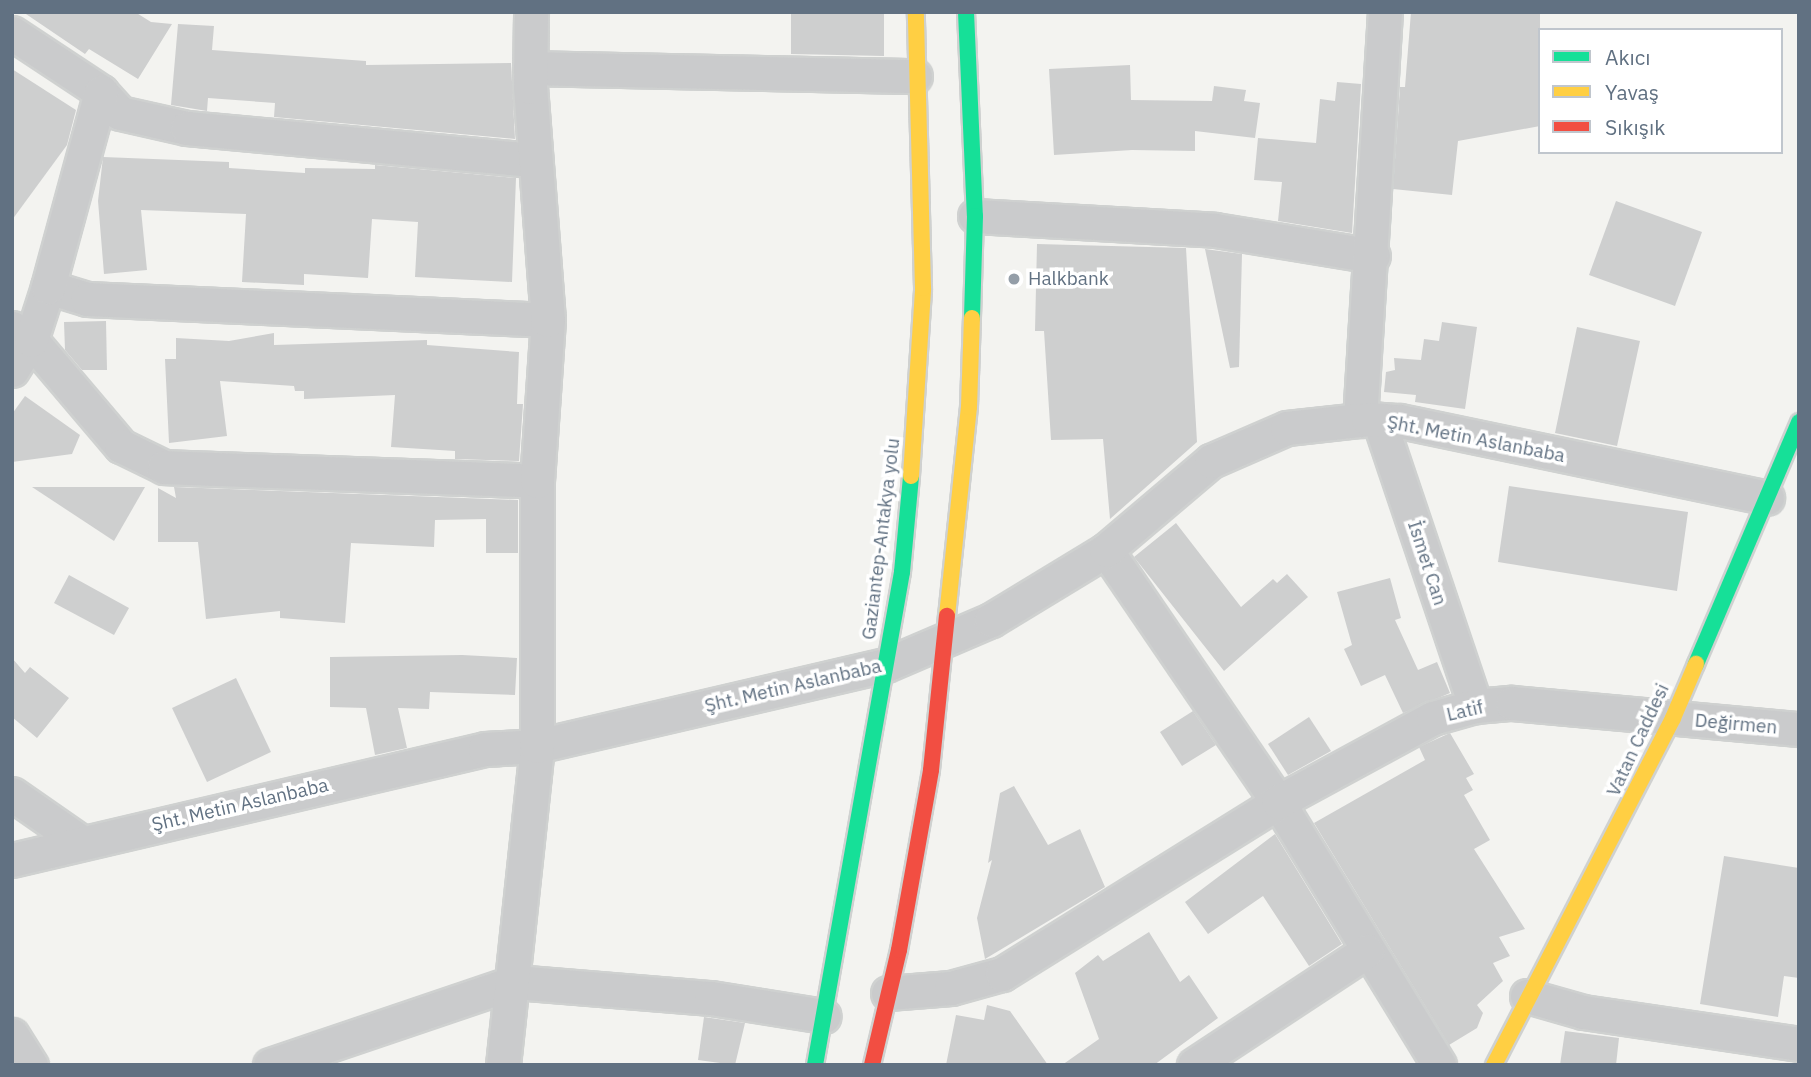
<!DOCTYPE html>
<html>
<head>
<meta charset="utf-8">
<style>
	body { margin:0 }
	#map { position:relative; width:1811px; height:1077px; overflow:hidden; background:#f3f3f0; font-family:"IBM Plex Sans",sans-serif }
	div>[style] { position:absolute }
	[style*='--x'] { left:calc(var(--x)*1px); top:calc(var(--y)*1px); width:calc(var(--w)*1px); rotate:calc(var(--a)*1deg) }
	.building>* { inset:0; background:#cecfcf }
	.roads { filter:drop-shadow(2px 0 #cfd1d0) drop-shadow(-2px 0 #cfd1d0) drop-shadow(0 2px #cfd1d0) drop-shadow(0 -2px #cfd1d0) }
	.street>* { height:33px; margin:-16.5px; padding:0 16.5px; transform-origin:16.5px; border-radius:16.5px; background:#cacbcc }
	.fast>* { height:16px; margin:-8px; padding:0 8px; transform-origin:8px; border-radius:8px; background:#16e098 }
	.slow>* { height:16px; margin:-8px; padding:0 8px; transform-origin:8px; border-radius:8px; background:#ffcf43 }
	.jam>* { height:16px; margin:-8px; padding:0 8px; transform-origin:8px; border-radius:8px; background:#f24e42 }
	.dots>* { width:19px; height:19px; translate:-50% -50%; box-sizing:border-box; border:4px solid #fff; border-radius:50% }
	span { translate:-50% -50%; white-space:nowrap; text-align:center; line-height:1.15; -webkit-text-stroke:7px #fff; paint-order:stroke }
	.poi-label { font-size:19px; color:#617182 }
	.left { translate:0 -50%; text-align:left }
	.street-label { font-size:19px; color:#617182 }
	.frame { position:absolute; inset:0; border:14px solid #617182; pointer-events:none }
	.legend { position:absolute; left:1538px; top:28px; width:245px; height:126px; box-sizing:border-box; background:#fff; border:2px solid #c0c6cd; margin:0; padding:9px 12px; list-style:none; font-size:21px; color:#617182 }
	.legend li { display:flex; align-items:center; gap:14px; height:35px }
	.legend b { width:35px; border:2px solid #c0c6cd }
</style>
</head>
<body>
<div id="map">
	<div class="building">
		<i style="clip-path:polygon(23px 12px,135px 12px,151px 22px,172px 24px,138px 79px,89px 49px,85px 54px)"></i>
		<i style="clip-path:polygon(791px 12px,884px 12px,884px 56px,791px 54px)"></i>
		<i style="clip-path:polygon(1411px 12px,1540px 12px,1540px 126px,1458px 141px,1452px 195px,1393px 189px,1400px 87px,1405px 87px)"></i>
		<i style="clip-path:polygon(178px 24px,214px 26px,212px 50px,366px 61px,366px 65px,511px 63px,515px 139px,274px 117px,275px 103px,208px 98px,207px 111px,171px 105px)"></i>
		<i style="clip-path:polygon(1130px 65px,1131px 100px,1212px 101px,1214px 86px,1246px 90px,1244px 101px,1260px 103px,1255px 138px,1195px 131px,1195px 151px,1132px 150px,1054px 155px,1049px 69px)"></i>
		<i style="clip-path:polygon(12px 69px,76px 110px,67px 145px,12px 220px)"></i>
		<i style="clip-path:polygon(1337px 82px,1361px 84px,1352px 233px,1278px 221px,1282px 182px,1254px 180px,1258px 138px,1316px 143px,1320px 99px,1335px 101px)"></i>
		<i style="clip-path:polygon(103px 157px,229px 162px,229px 168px,305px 173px,305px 168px,375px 169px,375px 165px,516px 178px,512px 282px,415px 277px,418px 222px,372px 219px,368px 278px,304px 274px,304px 285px,242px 282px,246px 214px,141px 210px,147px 270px,104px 274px,98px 201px)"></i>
		<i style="clip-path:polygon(1616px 201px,1702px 232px,1675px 306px,1589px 275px)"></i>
		<i style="clip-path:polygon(1037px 244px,1186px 248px,1197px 442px,1110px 519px,1103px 439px,1051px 440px,1044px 331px,1035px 331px)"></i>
		<i style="clip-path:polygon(1205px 249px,1242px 254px,1239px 367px,1230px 368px)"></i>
		<i style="clip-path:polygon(106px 321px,107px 370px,82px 370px,65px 350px,64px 322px)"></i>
		<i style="clip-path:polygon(1442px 322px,1477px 327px,1465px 409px,1415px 402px,1416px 395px,1384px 392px,1386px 372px,1395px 370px,1394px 358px,1421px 360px,1424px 339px,1439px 341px)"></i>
		<i style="clip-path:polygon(1577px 327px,1640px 341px,1617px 446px,1555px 433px)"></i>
		<i style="clip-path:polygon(274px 333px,274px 345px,427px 340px,427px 345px,519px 352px,517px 404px,523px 404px,519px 461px,455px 459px,455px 451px,391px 447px,395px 395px,304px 399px,304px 391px,295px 391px,294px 386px,220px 381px,227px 436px,169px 443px,165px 359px,176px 359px,176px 338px,229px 341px)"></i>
		<i style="clip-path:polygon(25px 396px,80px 435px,72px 454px,12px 462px,12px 414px)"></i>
		<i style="clip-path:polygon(1509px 486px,1688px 512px,1677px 591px,1498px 562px)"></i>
		<i style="clip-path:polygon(32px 487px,145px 487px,114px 541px)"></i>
		<i style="clip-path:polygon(174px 487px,518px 500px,518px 553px,486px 553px,486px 519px,435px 520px,434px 547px,351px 543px,345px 623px,280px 618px,280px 611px,206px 619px,198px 542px,158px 542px,158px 488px,176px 498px)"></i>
		<i style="clip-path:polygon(1176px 523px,1241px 607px,1273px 579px,1277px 583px,1287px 574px,1308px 597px,1224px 671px,1134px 557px)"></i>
		<i style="clip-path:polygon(69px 575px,129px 608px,114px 635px,54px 603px)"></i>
		<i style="clip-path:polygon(1390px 578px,1401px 618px,1395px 620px,1418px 670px,1437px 662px,1450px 693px,1403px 713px,1385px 675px,1361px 686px,1344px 649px,1352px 645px,1337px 592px)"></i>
		<i style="clip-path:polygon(462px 655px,517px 658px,515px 695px,430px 692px,429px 709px,398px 708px,407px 748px,375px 755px,366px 708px,330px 707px,330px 657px)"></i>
		<i style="clip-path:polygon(12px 658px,25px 673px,30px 667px,69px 698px,37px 738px,12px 717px)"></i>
		<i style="clip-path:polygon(236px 678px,271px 752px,207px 782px,172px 708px)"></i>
		<i style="clip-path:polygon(1193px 711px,1216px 745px,1182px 766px,1160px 732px)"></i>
		<i style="clip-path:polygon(1309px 717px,1331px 751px,1288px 775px,1268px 744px)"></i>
		<i style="clip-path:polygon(1450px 733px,1474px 774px,1466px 778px,1473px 790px,1464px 795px,1490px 840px,1474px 849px,1525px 929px,1499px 937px,1510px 956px,1493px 963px,1503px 981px,1477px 1005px,1483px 1013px,1477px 1028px,1449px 1045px,1314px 823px,1425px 760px,1419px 747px)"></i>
		<i style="clip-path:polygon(1014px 786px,1048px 845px,1080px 829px,1105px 887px,985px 959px,977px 918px,992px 860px,988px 863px,1000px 793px)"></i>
		<i style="clip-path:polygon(1275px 834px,1342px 944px,1309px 966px,1263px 896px,1208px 934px,1185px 902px)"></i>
		<i style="clip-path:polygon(1724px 856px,1799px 868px,1799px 978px,1784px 976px,1778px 1017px,1700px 1004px)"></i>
		<i style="clip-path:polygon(1149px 932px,1180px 982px,1189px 975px,1218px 1018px,1154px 1065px,1062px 1065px,1099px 1039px,1075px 973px,1098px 955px,1103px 961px)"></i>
		<i style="clip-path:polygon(987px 1005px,1010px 1011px,1048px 1065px,946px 1065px,956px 1015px,984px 1020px)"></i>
		<i style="clip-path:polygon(704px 1017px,745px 1023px,735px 1065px,698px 1060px)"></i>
		<i style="clip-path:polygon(1565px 1031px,1619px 1038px,1616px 1065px,1560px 1065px)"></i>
	</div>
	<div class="roads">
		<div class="street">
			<i style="--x:12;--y:33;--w:107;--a:33.5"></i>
			<i style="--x:101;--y:92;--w:28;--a:48"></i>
			<i style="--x:120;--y:113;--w:69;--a:12.6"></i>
			<i style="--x:187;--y:128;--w:349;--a:5.3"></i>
			<i style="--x:530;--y:68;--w:385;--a:1.2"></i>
			<i style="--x:975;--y:216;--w:240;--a:3.3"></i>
			<i style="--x:1215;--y:230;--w:160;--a:9.3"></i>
			<i style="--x:48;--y:287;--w:41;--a:17.1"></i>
			<i style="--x:87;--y:299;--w:461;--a:2.6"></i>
			<i style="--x:12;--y:328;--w:22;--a:32"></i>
			<i style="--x:31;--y:340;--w:139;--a:49.7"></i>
			<i style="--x:121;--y:446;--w:48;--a:26"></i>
			<i style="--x:164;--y:467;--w:373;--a:2.1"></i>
			<i style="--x:12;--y:370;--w:36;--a:-58"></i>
			<i style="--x:31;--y:340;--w:56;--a:-72.2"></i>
			<i style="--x:48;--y:287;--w:202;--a:-74.8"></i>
			<i style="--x:1360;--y:420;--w:409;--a:-86.5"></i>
			<i style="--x:1379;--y:420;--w:302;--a:71.4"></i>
			<i style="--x:1106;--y:550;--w:305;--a:55.7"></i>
			<i style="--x:1278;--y:802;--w:308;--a:58.5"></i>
			<i style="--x:12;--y:794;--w:84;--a:34.8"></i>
			<i style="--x:12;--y:860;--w:486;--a:-13.2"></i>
			<i style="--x:485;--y:749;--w:52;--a:-3.3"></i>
			<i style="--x:537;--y:746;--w:358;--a:-13.1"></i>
			<i style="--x:886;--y:665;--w:114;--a:-23.2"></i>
			<i style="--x:991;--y:620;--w:135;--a:-31.3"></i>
			<i style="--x:1106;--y:550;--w:138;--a:-40.3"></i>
			<i style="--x:1211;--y:461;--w:83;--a:-23.5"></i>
			<i style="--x:1287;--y:428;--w:81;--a:-6.3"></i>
			<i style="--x:1368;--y:419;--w:32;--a:4"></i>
			<i style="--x:1400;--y:421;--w:375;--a:11.8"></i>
			<i style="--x:888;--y:993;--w:63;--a:-4.5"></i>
			<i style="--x:951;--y:988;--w:53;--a:-15.4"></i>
			<i style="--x:1002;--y:974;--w:325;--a:-31.9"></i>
			<i style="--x:1278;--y:802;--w:176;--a:-28.5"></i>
			<i style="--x:1433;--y:718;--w:44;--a:-15.9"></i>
			<i style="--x:1475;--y:706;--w:37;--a:-5"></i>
			<i style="--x:1512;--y:703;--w:288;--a:5.2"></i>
			<i style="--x:1527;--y:996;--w:58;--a:15.9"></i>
			<i style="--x:1583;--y:1012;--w:218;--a:8.4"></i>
			<i style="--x:12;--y:1035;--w:36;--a:58"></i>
			<i style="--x:270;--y:1065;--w:259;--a:-18.7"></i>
			<i style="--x:515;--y:982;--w:197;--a:4.7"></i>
			<i style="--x:711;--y:998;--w:114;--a:9.1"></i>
			<i style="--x:503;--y:1065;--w:321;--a:-83.9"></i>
			<i style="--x:537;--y:746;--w:265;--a:-90"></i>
			<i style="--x:537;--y:481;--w:161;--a:-86.1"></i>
			<i style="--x:548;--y:320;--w:234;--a:-94.4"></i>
			<i style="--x:530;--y:87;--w:75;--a:-89.2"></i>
			<i style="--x:1194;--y:1065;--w:207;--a:-33.4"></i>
		</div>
		<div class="fast">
			<i style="--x:966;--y:12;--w:204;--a:87.5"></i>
			<i style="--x:975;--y:216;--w:102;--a:91.7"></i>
			<i style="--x:1696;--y:664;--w:263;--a:-66.9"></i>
			<i style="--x:815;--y:1065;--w:501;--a:-79.99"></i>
			<i style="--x:902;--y:572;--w:96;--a:-84.6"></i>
		</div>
		<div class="slow">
			<i style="--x:911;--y:476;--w:188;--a:-86.3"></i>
			<i style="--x:923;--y:288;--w:276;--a:-91.5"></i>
			<i style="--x:947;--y:616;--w:210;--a:-84"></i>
			<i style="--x:969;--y:407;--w:89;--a:-88.1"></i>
			<i style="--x:1494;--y:1065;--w:390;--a:-62.7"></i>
			<i style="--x:1673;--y:718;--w:59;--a:-66.9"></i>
		</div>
		<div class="jam">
			<i style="--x:872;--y:1065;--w:118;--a:-76.8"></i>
			<i style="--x:899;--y:950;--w:183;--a:-79.9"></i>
			<i style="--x:931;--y:770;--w:155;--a:-84.1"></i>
		</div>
	</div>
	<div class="dots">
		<i style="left:1014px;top:279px;background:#949ea8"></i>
	</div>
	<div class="poi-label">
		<span class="left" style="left:1028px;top:279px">Halkbank</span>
	</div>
	<div class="street-label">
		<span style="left:1476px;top:439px;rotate:11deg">Şht. Metin Aslanbaba</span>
		<span style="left:881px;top:539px;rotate:-83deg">Gaziantep-Antakya yolu</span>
		<span style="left:1427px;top:563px;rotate:72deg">İsmet Can</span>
		<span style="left:793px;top:686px;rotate:-13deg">Şht. Metin Aslanbaba</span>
		<span style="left:1465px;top:711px;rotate:-13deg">Latif</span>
		<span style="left:1736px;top:724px;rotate:5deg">Değirmen</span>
		<span style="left:1638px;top:740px;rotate:-65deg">Vatan Caddesi</span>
		<span style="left:240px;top:805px;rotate:-13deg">Şht. Metin Aslanbaba</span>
	</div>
	<div class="frame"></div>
	<ul class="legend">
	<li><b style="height:9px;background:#16e098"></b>Akıcı</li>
	<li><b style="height:9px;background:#ffcf43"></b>Yavaş</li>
	<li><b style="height:9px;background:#f24e42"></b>Sıkışık</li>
	</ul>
</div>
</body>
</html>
